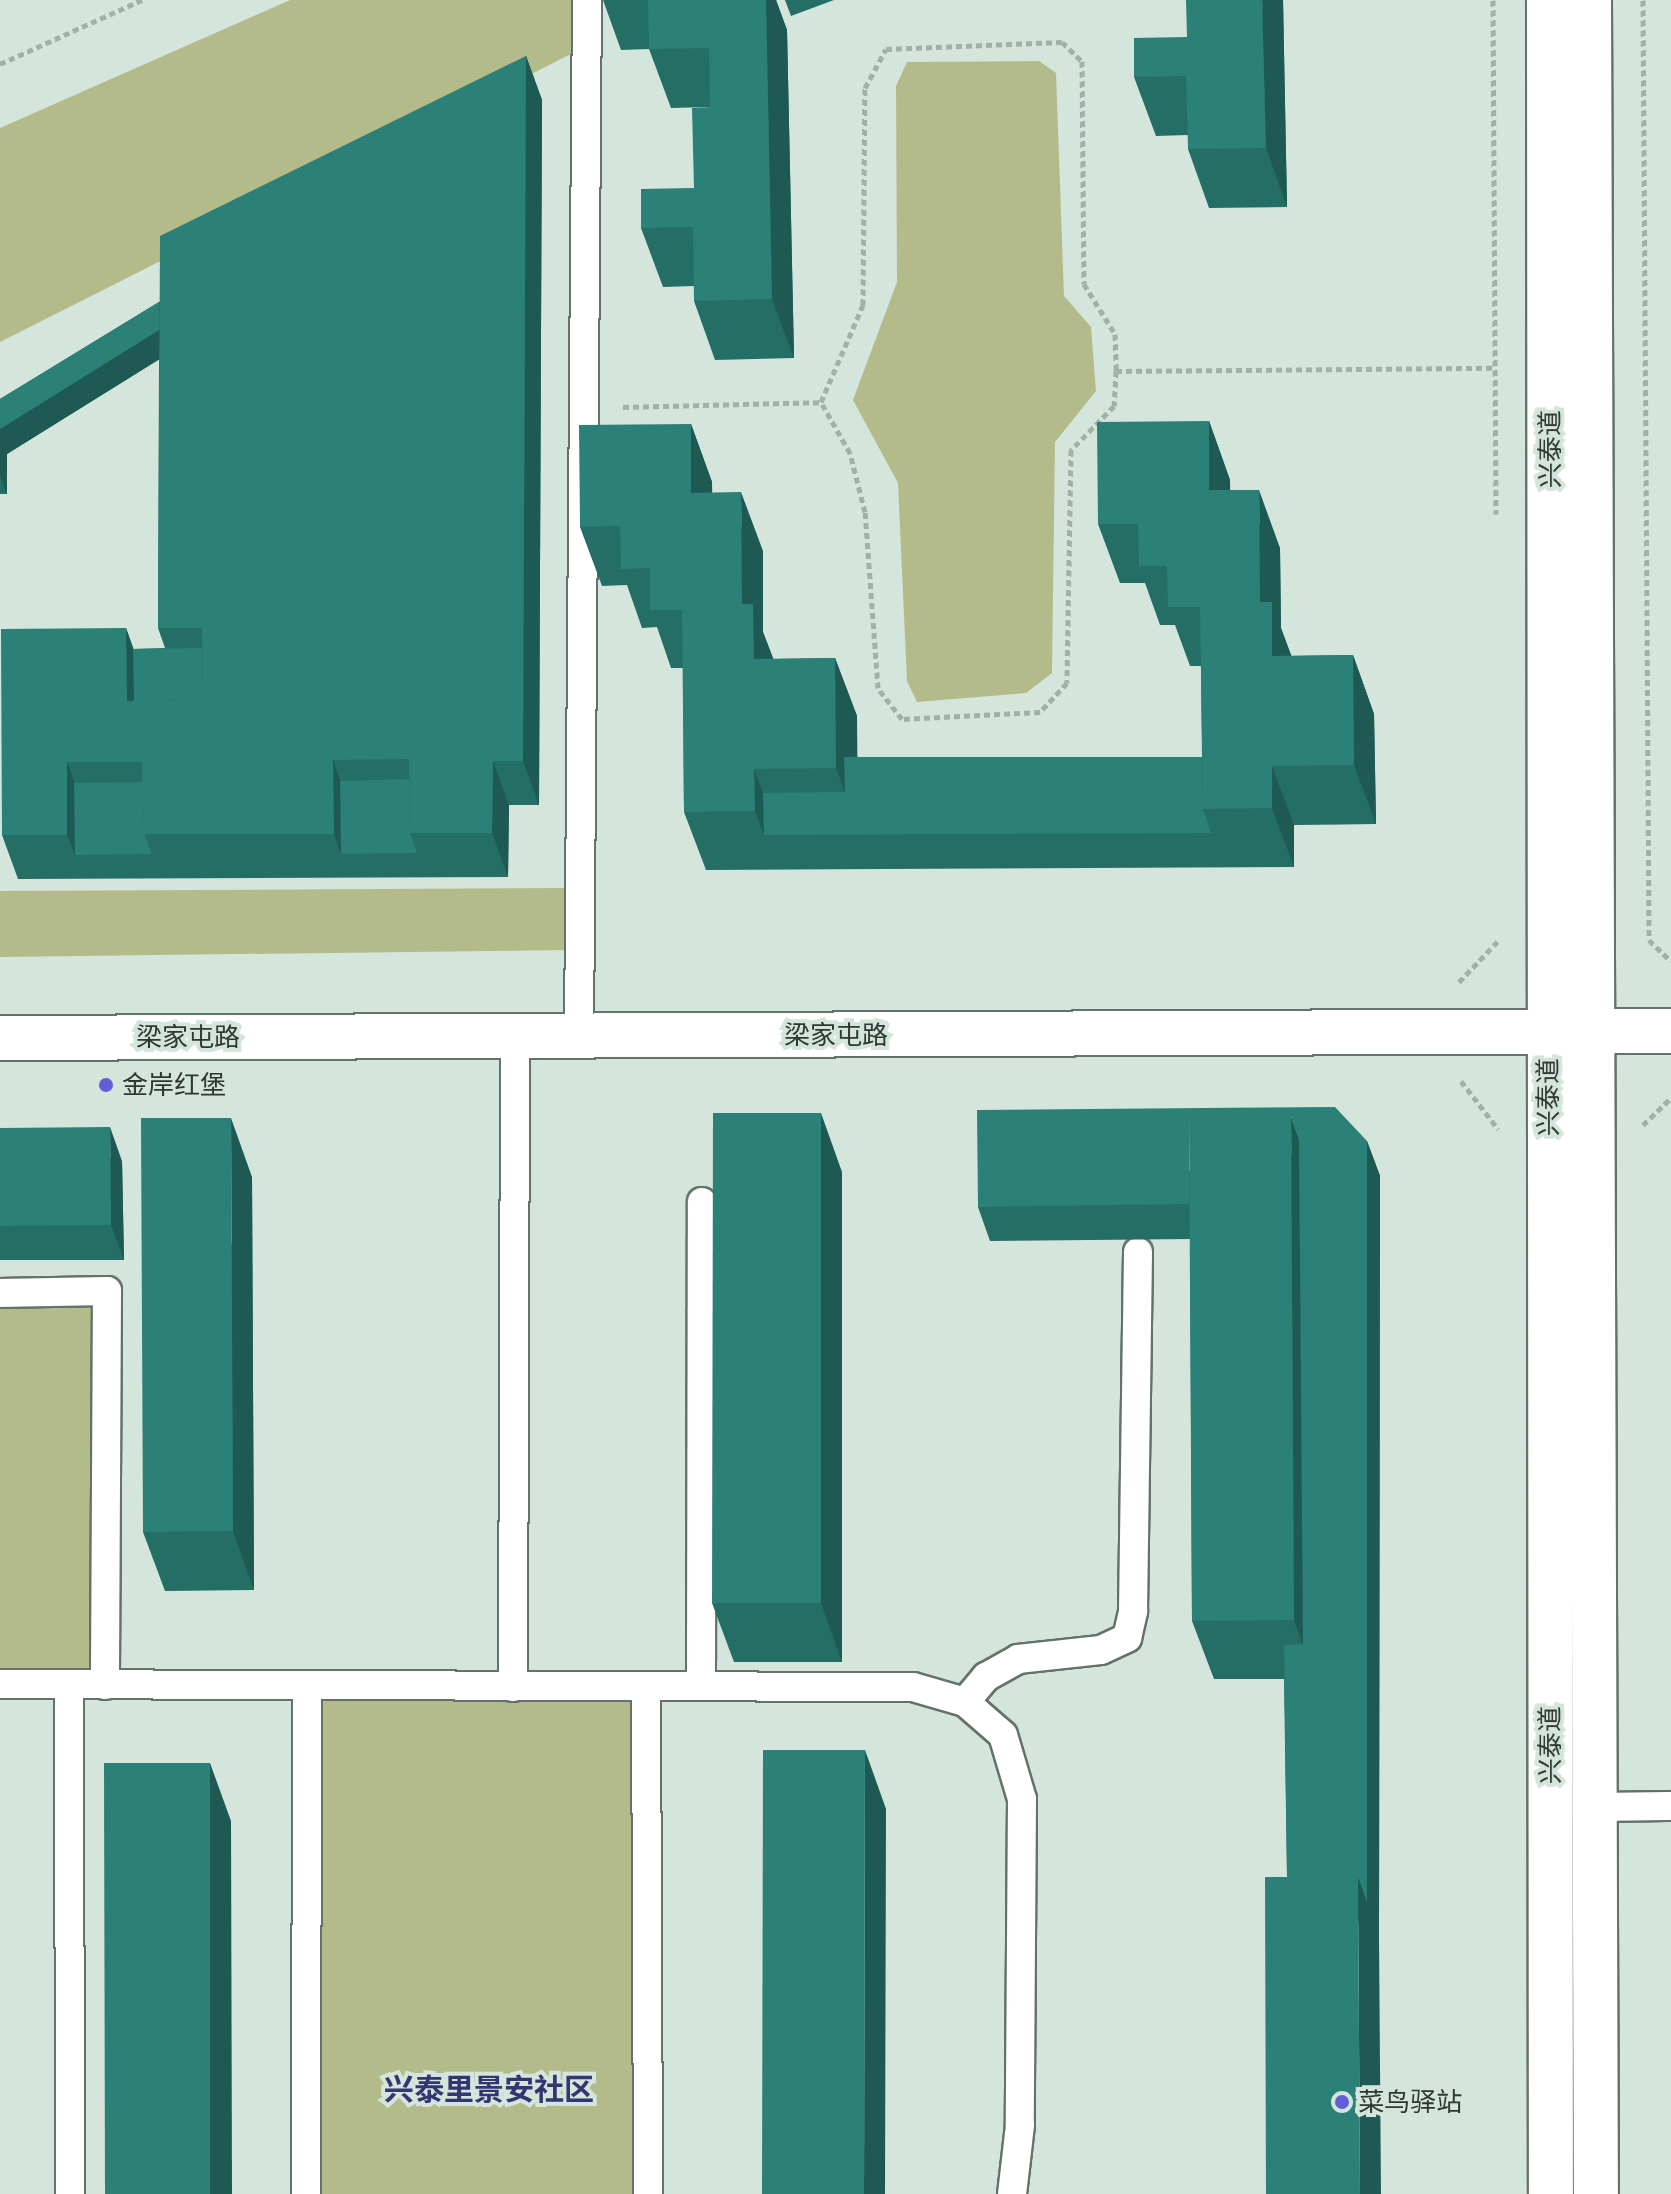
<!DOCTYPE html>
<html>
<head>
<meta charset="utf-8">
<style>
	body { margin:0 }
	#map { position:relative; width:1671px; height:2194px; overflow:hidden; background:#d4e5dc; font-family:"IBM Plex Sans","Noto Sans SC",sans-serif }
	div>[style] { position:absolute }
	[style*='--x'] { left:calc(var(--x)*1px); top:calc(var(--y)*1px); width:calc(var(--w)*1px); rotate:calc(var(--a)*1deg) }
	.green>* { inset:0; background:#b4bb8a }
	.path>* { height:5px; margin-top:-2.5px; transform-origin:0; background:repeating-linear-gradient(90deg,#a3b0a9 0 6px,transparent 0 10px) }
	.roads { filter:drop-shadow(2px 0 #63726a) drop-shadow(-2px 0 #63726a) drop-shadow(0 2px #63726a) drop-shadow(0 -2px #63726a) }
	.service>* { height:28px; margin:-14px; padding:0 14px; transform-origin:14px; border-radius:14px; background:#fff }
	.tertiary>* { height:44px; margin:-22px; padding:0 22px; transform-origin:22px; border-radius:22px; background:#fff }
	.wall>* { inset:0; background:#256e66 }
	.shaded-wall>* { inset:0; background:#1e5a53 }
	.building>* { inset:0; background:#2b8077 }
	.dots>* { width:22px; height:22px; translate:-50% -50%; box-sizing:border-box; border:4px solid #d4e5dc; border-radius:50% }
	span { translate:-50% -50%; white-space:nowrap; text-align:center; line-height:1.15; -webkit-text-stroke:8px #d4e5dc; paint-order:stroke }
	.street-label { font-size:26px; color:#303633 }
	.poi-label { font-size:26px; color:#303633 }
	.left { translate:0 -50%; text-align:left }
	.quarter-label { font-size:30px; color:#353571; font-weight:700 }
</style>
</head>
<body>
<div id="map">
	<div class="green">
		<i style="clip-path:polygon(290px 0,578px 0,577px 51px,0 342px,0 128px)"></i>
		<i style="clip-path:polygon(1039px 61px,1056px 73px,1064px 296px,1091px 327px,1096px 391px,1055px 442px,1052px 673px,1026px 693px,917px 702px,907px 681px,898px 483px,853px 400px,897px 282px,896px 86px,907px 62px)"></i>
		<i style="clip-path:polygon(570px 888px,570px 950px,0 957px,0 891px)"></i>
		<i style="clip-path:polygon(92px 1305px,93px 1671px,0 1671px,0 1306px)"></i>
		<i style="clip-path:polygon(640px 1696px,640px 2194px,316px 2194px,316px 1697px)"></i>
	</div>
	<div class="path">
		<i style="--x:1493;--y:0;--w:514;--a:89.67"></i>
		<i style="--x:1643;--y:0;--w:940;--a:89.63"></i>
		<i style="--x:1649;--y:940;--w:30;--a:44"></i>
		<i style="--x:1062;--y:42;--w:28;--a:44"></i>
		<i style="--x:1082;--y:61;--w:223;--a:89.5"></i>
		<i style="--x:1084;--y:284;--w:59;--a:58.2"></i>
		<i style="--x:1115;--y:334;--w:37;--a:88"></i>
		<i style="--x:1116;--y:371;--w:35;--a:93"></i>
		<i style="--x:1114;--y:406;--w:62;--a:134.3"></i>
		<i style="--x:1071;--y:450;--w:233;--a:91"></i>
		<i style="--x:1067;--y:683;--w:40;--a:133"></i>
		<i style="--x:1040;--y:712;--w:138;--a:177.1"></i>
		<i style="--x:902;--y:719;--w:39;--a:-128"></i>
		<i style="--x:878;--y:688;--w:176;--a:-94.2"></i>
		<i style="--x:865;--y:512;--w:61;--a:-104.3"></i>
		<i style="--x:850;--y:453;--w:59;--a:-119.6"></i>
		<i style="--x:821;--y:402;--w:106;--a:-66.6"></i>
		<i style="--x:863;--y:305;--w:217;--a:-89.5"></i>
		<i style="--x:865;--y:88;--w:44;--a:-61.7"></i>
		<i style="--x:886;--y:49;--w:176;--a:-2.3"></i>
		<i style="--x:0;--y:64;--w:156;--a:-24.3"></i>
		<i style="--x:1116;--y:371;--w:379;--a:-0.5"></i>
		<i style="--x:623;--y:407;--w:198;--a:-1.4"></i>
		<i style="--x:1459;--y:982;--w:58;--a:-46.4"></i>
		<i style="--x:1461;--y:1081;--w:61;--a:52.4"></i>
		<i style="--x:1643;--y:1125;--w:39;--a:-44"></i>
	</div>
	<div class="roads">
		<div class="service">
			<i style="--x:579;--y:1036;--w:1036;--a:-89.56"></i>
			<i style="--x:0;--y:1293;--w:107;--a:-1.1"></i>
			<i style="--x:107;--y:1291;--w:394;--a:90.3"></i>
			<i style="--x:0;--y:1684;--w:913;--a:0.19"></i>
			<i style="--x:913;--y:1687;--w:54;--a:16.1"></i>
			<i style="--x:965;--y:1702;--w:50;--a:41"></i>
			<i style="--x:1003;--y:1735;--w:67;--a:73.5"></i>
			<i style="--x:1022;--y:1799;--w:326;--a:90.4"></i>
			<i style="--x:1020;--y:2125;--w:69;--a:96.6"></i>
			<i style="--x:69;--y:1684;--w:510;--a:89.89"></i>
			<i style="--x:646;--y:1686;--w:508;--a:89.77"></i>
			<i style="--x:701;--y:1686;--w:484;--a:-89.9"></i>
			<i style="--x:513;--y:1687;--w:651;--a:-89.82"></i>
			<i style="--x:965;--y:1702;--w:33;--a:-50"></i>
			<i style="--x:986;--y:1677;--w:37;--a:-29"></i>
			<i style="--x:1018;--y:1659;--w:83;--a:-6.2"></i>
			<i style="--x:1101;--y:1650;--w:29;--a:-25"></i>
			<i style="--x:1127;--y:1638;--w:28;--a:-77"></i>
			<i style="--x:1133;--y:1611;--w:359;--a:-89.2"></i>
			<i style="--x:1595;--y:1807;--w:76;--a:-0.8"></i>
			<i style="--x:306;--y:2194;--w:509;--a:-89.89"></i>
		</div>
		<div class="tertiary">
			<i style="--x:1549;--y:0;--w:2194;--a:89.95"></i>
			<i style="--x:1589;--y:0;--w:2194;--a:89.82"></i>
			<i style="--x:0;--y:1038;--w:1671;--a:-0.24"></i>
		</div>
	</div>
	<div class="wall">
		<i style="clip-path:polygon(603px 0,776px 0,787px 30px,794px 358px,715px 360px,694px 301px,694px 286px,663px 287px,641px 228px,694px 188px,710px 107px,671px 108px,649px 49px,621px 50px)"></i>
		<i style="clip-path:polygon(785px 0,834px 0,791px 16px)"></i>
		<i style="clip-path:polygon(1283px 0,1287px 207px,1209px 208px,1188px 149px,1188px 135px,1156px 136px,1134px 77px,1187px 37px)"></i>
		<i style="clip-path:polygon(526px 56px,542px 100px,539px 805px,509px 805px,508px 877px,18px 879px,2px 835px,126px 628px,133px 649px,165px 648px,158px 628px,159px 359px,7px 454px,7px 494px,0 494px,0 399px,159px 302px)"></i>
		<i style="clip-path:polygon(1209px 421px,1230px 480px,1230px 490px,1280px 548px,1281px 628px,1291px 656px,1353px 655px,1374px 714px,1376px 824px,1294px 825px,1294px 867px,706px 870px,684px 812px,683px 668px,671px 668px,657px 627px,642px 628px,627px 585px,602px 586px,580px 527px,691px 424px,712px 482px,712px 493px,763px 551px,763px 632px,773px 659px,835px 658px,857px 716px,857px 757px,1202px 757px,1201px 666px,1190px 666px,1175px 625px,1160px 625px,1145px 583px,1120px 583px,1098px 524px)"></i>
		<i style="clip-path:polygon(0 1128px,122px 1161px,124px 1260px,0 1260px)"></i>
		<i style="clip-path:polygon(1367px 1141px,1380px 1176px,1379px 1936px,1287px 1877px,1284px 1679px,1214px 1679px,1192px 1621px,1190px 1239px,990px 1241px,978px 1207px)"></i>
		<i style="clip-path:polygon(842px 1172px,842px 1662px,734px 1662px,712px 1603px)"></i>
		<i style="clip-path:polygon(252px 1177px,254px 1590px,165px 1591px,143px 1532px)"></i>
	</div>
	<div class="shaded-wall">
		<i style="clip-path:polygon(766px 0,776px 0,787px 30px,794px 358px,772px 299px)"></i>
		<i style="clip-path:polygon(1262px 0,1283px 0,1287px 207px,1266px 148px)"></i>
		<i style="clip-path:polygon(526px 56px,542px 100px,539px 805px,523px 761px)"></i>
		<i style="clip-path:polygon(167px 325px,176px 349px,7px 454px,7px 494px,0 476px,0 429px)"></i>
		<i style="clip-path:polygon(1209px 421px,1230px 480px,1231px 549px,1209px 490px)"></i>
		<i style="clip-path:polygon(691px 424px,712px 482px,713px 552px,691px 493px)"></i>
		<i style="clip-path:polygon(1259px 490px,1280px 548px,1281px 628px,1293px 660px,1272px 656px,1260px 602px)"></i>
		<i style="clip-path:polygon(741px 492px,763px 551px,763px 632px,775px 663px,754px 659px,742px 604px)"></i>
		<i style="clip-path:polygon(126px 628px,142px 672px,143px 721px,127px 701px)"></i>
		<i style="clip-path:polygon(1353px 655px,1374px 714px,1376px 824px,1354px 765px)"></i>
		<i style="clip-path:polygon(835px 658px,857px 716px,858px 826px,836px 768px)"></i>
		<i style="clip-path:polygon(333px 760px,349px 804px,341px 854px,334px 834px)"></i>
		<i style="clip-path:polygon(493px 761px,509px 805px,508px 877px,492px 833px)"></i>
		<i style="clip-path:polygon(67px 762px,83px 806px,75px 855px,67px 835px)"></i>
		<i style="clip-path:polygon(1272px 766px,1294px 825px,1294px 867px,1272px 808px)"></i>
		<i style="clip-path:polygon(754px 769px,776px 828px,764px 835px,755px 811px)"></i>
		<i style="clip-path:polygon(821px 1113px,842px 1172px,842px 1662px,821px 1603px)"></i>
		<i style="clip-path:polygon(1291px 1116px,1312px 1175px,1315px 1679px,1294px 1620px)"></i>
		<i style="clip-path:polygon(231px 1118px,252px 1177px,254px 1590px,233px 1531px)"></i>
		<i style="clip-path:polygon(110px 1127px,122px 1161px,124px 1260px,111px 1225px)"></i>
		<i style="clip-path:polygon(1367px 1141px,1380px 1176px,1379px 1936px,1381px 2194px,1360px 2194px,1358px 1877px)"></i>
		<i style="clip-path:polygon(865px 1750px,886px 1809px,885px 2194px,864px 2194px)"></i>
		<i style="clip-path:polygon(210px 1763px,231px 1821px,232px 2194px,210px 2194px)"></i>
	</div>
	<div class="building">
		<i style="clip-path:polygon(648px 0,766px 0,772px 299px,694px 301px,693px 227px,641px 228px,641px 189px,694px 188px,692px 108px,710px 107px,709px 48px,649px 49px)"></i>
		<i style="clip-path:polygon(1186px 0,1262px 0,1266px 148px,1188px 149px,1186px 76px,1134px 77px,1134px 38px,1187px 37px)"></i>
		<i style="clip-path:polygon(526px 56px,523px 761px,493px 761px,492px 833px,410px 833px,409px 759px,333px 760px,334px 834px,144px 834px,142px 762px,67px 762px,67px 835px,2px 835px,1px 629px,126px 628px,127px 701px,203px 700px,202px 628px,158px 628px,160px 236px)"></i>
		<i style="clip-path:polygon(159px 302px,159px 330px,0 429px,0 399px)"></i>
		<i style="clip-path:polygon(1209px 421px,1209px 490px,1259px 490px,1260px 602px,1272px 602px,1272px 656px,1353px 655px,1354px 765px,1272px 766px,1272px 808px,1203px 809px,1200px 607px,1168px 607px,1167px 566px,1139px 566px,1138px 524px,1098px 524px,1097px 422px)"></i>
		<i style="clip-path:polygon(691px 424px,691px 493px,741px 492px,742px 604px,753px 604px,754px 659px,835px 658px,836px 768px,754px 769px,755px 811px,684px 812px,682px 610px,650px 610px,650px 568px,621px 569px,620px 526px,580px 527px,579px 425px)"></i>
		<i style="clip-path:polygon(202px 648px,203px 700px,134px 701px,133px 649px)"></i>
		<i style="clip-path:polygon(844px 757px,1202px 757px,1203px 809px,1211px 833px,764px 835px,763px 793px,845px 792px)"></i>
		<i style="clip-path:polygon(409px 779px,410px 833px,417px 853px,341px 854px,340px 781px)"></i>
		<i style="clip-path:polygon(143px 782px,144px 834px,152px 854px,75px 855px,74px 783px)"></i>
		<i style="clip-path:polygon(1335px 1107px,1367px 1141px,1367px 1902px,1358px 1877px,1287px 1877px,1284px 1645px,1303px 1644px,1299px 1140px,1291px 1116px,1189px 1116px,1189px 1204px,978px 1207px,977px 1110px)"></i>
		<i style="clip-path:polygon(713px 1113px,821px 1113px,821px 1603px,712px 1603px)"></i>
		<i style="clip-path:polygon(1189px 1116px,1291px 1116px,1294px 1620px,1192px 1621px)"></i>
		<i style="clip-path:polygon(141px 1118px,231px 1118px,233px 1531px,143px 1532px)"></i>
		<i style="clip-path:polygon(110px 1127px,111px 1225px,0 1226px,0 1128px)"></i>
		<i style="clip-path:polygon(763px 1750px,865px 1750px,864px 2194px,762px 2194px)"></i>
		<i style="clip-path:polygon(104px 1763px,210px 1763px,210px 2194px,105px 2194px)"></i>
		<i style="clip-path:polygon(1265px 1877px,1358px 1877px,1360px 2194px,1266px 2194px)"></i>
	</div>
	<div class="dots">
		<i style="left:106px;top:1085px;background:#625ed7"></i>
		<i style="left:1342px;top:2102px;background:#625ed7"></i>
	</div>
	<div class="street-label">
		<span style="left:1550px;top:449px;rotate:-90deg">兴泰道</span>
		<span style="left:836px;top:1035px">梁家屯路</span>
		<span style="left:188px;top:1037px">梁家屯路</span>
		<span style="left:1548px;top:1097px;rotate:-90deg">兴泰道</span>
		<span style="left:1550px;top:1745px;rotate:-90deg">兴泰道</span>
	</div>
	<div class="poi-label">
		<span class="left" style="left:122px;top:1085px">金岸红堡</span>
		<span class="left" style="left:1358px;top:2102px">菜鸟驿站</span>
	</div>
	<div class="quarter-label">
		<span style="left:489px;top:2089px">兴泰里景安社区</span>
	</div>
</div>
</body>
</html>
